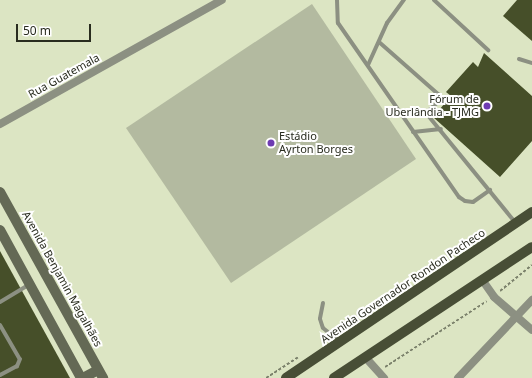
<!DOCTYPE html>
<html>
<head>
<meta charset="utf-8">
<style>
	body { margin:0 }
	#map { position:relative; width:532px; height:378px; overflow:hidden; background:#dce5c3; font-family:"Noto Sans",sans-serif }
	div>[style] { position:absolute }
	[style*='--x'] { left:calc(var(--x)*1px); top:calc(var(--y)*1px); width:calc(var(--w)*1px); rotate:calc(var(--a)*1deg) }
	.green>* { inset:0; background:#b3baa0 }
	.building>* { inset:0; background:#464f29 }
	.path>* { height:2px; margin-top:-1px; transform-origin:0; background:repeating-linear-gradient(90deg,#7b816b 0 3px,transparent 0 5px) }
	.service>* { height:4px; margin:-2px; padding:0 2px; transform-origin:2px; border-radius:2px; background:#8c9082 }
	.minor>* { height:8px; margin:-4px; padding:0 4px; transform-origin:4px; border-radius:4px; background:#8c9082 }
	.secondary>* { height:10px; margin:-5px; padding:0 5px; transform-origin:5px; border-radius:5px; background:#646955 }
	.primary>* { height:10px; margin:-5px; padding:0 5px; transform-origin:5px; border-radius:5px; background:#484e36 }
	.dots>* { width:11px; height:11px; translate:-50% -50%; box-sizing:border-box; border:2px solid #fff; border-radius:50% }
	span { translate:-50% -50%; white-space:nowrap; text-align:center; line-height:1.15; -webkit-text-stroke:4px #fff; paint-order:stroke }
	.street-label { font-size:11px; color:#292c1f }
	.poi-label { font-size:11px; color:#292c1f }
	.right { translate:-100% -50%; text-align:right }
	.left { translate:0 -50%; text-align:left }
	.scale { position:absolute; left:16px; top:24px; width:75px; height:18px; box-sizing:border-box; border:2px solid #292c1f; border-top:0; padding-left:5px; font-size:12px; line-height:14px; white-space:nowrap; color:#292c1f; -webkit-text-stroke:3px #fff; paint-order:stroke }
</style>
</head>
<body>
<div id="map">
	<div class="green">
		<i style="clip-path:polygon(312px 4px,416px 159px,231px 283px,126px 128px)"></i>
	</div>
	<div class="building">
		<i style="clip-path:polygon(517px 0,532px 0,532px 41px,503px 16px)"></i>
		<i style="clip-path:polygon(484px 53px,532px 96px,532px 141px,500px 177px,433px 117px,451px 96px,446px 92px,473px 62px,478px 67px)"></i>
		<i style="clip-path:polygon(0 251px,70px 378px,0 378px)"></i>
	</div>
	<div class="path">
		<i style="--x:500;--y:291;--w:41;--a:-39.1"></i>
		<i style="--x:385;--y:367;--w:121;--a:-32.9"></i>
		<i style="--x:266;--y:378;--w:38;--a:-33"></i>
	</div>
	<div class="service">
		<i style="--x:337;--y:0;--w:23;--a:88"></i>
		<i style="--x:338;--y:23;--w:212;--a:55.2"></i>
		<i style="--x:459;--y:197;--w:7;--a:34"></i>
		<i style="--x:465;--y:201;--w:8;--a:7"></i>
		<i style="--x:473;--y:202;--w:21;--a:-35"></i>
		<i style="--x:434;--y:0;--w:74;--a:42.8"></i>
		<i style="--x:379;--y:42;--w:79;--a:41.4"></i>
		<i style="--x:438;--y:94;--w:7;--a:82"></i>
		<i style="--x:439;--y:101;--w:18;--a:137"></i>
		<i style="--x:426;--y:113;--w:141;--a:50.8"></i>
		<i style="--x:519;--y:59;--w:14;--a:17"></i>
		<i style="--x:368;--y:65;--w:46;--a:-65.7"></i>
		<i style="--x:387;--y:23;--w:29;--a:-54"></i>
		<i style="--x:413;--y:132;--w:28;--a:-6"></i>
		<i style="--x:0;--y:302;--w:35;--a:-31"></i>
		<i style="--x:323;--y:303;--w:16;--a:101"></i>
		<i style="--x:320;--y:319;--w:9;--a:72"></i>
		<i style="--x:323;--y:328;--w:22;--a:39"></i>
		<i style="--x:0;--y:325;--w:39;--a:60"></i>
		<i style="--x:20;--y:359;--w:8;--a:113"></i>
		<i style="--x:17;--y:366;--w:19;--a:152"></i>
	</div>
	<div class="minor">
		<i style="--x:0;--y:124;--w:254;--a:-29.2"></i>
		<i style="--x:483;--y:281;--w:19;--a:55"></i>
		<i style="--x:494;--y:297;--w:50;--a:41"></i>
		<i style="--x:366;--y:358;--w:27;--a:48"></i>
		<i style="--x:458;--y:378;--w:108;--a:-46.5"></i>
	</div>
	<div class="secondary">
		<i style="--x:0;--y:192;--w:213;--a:61"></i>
		<i style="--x:0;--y:230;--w:169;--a:61.3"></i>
		<i style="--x:83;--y:378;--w:17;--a:-28"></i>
	</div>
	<div class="primary">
		<i style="--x:286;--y:378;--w:297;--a:-34"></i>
		<i style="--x:334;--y:378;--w:237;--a:-33.5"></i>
	</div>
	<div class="dots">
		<i style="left:487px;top:106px;background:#6e3bb2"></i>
		<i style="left:271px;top:143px;background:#6e3bb2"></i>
	</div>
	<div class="street-label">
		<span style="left:64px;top:76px;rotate:-29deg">Rua Guatemala</span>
		<span style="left:62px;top:279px;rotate:61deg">Avenida Benjamin Magalhães</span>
		<span style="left:403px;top:286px;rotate:-34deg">Avenida Governador Rondon Pacheco</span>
	</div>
	<div class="poi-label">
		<span class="right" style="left:479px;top:106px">Fórum de<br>Uberlândia - TJMG</span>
		<span class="left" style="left:279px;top:143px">Estádio<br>Ayrton Borges</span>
	</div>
	<div class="scale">50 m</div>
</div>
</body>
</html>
